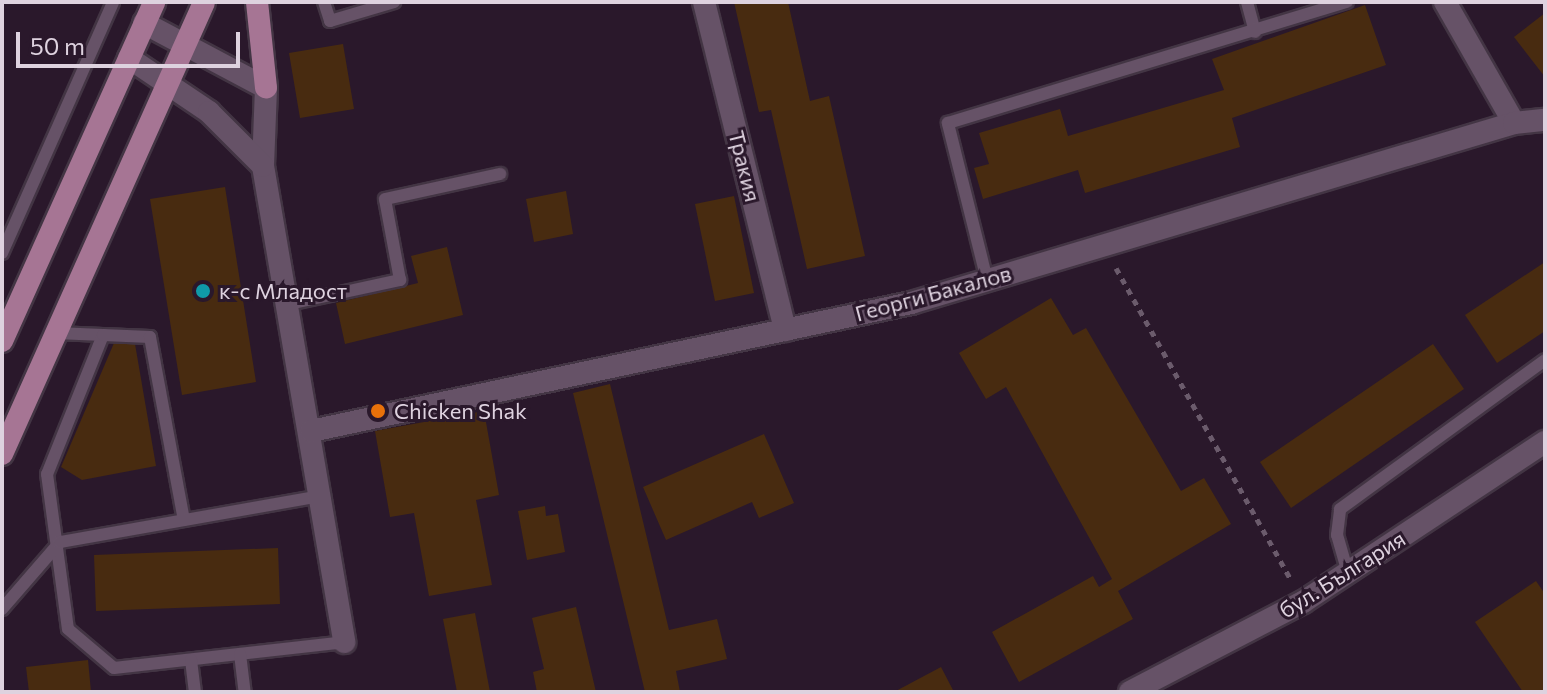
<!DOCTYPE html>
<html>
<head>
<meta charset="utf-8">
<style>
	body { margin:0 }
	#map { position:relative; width:1547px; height:694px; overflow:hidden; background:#2a182b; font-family:Commissioner,sans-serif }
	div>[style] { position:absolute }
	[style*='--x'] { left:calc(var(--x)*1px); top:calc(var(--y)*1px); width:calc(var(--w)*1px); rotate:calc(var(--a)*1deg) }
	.building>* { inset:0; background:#482b10 }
	.path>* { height:5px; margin-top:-2.5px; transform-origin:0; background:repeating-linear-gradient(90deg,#6b5b6c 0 6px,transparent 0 12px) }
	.roads { filter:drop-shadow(2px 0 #433544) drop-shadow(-2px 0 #433544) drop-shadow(0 2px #433544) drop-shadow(0 -2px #433544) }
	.service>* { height:12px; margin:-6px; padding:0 6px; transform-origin:6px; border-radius:6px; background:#665267 }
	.minor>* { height:22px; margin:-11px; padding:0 11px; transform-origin:11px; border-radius:11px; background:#665267 }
	.tertiary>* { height:22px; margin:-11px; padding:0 11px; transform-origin:11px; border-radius:11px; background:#665267 }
	.primary>* { height:22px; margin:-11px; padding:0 11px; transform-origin:11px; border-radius:11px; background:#a67594 }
	.dots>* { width:22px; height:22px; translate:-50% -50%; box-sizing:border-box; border:4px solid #2a182b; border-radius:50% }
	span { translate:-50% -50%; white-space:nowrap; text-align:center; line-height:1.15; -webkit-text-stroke:6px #2a182b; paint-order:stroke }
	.street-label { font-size:22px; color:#ded2df }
	.poi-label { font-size:22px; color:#ded2df }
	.left { translate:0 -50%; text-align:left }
	.frame { position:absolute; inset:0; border:4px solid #ded2df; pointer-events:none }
	.scale { position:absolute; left:16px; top:32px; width:224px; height:36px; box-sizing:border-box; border:4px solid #ded2df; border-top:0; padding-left:10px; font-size:24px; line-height:28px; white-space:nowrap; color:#ded2df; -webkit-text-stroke:6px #2a182b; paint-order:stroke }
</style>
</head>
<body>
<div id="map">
	<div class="building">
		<i style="clip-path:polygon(734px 2px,788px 2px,810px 101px,829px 96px,865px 256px,807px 269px,771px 110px,759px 112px)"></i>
		<i style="clip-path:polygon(1365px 5px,1386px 65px,1232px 118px,1240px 147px,1085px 193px,1078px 170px,983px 199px,974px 168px,989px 164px,979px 133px,1060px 109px,1068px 136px,1224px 90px,1212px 59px)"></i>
		<i style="clip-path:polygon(1545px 13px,1545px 77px,1514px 37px)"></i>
		<i style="clip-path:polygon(343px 44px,354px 109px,300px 118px,289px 53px)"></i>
		<i style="clip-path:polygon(225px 187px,256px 382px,182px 395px,150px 199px)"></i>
		<i style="clip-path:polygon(566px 191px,573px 234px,534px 242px,526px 199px)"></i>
		<i style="clip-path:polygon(734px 196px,754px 293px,715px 301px,695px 204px)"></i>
		<i style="clip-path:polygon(447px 247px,463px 315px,345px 344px,336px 303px,418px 283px,411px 256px)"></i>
		<i style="clip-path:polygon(1545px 262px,1545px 331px,1497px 363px,1465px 315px)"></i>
		<i style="clip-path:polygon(1051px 298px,1073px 335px,1086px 328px,1181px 491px,1204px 478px,1231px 524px,1118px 591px,1133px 619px,1019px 682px,992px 632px,1093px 576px,1099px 587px,1112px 579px,1006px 387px,986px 399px,959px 353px)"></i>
		<i style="clip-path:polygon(114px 343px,135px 344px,156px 466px,82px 480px,61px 467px)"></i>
		<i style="clip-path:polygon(1433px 344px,1464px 389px,1291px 508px,1260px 462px)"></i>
		<i style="clip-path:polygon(610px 384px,669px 630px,717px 619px,727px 659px,676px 671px,680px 692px,645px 692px,573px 393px)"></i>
		<i style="clip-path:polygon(484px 411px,499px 495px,476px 500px,492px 585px,429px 596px,414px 513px,390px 517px,375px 431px)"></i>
		<i style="clip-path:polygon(764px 434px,794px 503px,759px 518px,752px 502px,666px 540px,643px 487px)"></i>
		<i style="clip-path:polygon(545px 506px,546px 516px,558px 514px,565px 552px,527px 560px,518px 511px)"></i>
		<i style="clip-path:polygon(278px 548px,280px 604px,96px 611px,94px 555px)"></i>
		<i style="clip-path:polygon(1536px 581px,1545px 594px,1545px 692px,1523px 692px,1475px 622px)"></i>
		<i style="clip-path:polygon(576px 607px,596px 692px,537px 692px,533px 672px,544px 669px,532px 618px)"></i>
		<i style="clip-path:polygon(475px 613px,490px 692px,457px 692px,443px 619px)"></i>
		<i style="clip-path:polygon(88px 660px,91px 692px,29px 692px,26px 667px)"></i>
		<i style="clip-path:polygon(941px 667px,954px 692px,894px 692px)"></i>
	</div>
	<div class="path">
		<i style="--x:1116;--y:268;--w:358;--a:60.7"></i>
	</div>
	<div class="roads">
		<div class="service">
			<i style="--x:324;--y:2;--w:20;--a:72"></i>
			<i style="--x:330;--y:21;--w:67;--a:-16.5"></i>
			<i style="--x:1247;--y:2;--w:31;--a:75"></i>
			<i style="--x:2;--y:253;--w:274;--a:-66.1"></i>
			<i style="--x:987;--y:280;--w:162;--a:-104"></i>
			<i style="--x:948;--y:123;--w:417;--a:-16.9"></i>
			<i style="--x:289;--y:304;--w:114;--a:-12.2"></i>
			<i style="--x:400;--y:280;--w:82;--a:-100.5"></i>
			<i style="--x:385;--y:199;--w:118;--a:-12.3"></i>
			<i style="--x:56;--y:333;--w:47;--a:2.4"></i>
			<i style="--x:103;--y:335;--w:150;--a:111.9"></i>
			<i style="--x:47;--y:474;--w:156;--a:82.3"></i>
			<i style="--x:68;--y:629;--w:60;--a:40.3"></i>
			<i style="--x:114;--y:668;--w:231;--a:-6.4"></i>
			<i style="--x:103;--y:335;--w:47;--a:2.4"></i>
			<i style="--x:150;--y:337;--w:186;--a:79.5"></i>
			<i style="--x:1348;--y:573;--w:40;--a:-106"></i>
			<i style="--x:1337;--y:535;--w:26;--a:-83"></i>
			<i style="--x:1340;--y:509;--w:253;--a:-36"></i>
			<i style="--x:2;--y:609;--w:89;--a:-49.1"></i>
			<i style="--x:60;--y:542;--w:265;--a:-10"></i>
			<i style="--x:240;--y:654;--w:38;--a:83"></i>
			<i style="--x:191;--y:660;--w:32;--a:83"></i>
		</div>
		<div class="minor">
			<i style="--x:704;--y:2;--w:338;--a:76.1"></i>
			<i style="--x:1445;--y:2;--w:139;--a:60.3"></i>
			<i style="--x:144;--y:23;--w:138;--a:28"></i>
			<i style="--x:266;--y:88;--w:78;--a:92.2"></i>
			<i style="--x:263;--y:166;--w:483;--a:80.3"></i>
			<i style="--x:129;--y:58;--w:97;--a:34"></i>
			<i style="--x:209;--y:112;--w:76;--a:45"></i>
			<i style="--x:311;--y:431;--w:614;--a:-12.04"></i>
			<i style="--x:911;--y:303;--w:629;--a:-16.62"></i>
			<i style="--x:1514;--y:123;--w:31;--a:-6"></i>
		</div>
		<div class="tertiary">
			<i style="--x:1130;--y:692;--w:195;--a:-27.5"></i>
			<i style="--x:1303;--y:602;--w:290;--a:-33.5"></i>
		</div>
		<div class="primary">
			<i style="--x:257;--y:2;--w:86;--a:84"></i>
			<i style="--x:2;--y:341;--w:372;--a:-65.8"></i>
			<i style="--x:2;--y:454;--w:495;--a:-65.9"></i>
		</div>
	</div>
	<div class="dots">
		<i style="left:203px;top:291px;background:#0f9aa8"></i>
		<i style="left:378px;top:411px;background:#e8710a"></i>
	</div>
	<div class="street-label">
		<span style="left:745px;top:166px;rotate:76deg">Тракия</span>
		<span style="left:933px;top:293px;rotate:-15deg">Георги Бакалов</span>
		<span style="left:1342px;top:574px;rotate:-32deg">бул. България</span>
	</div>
	<div class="poi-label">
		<span class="left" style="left:219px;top:291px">к-с Младост</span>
		<span class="left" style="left:394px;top:411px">Chicken Shak</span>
	</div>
	<div class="frame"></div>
	<div class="scale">50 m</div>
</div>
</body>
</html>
